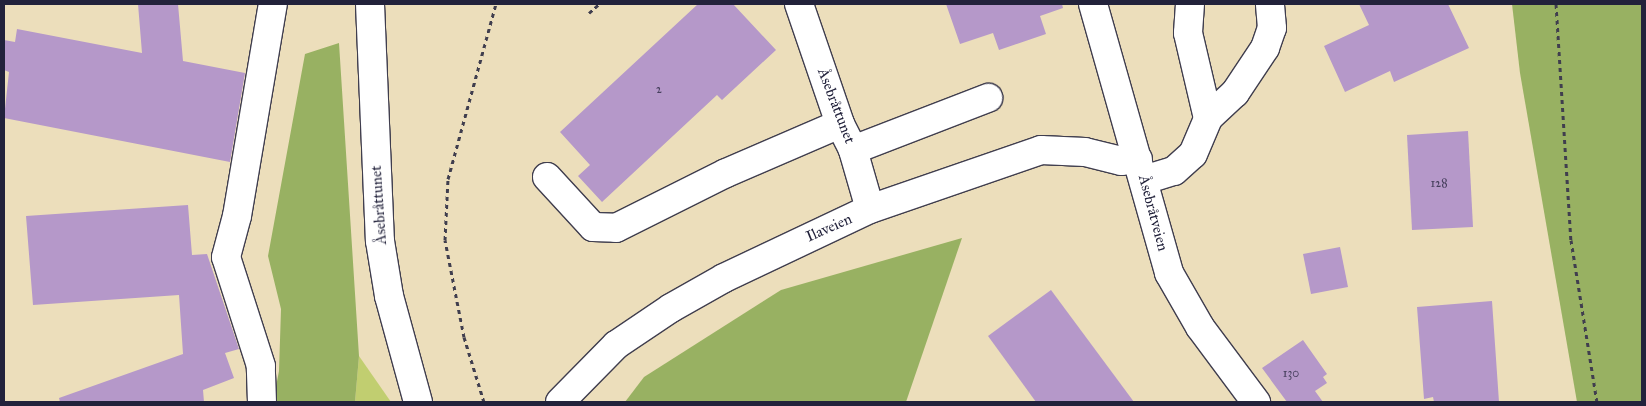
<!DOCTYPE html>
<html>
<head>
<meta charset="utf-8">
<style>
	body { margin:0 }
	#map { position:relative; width:1646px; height:406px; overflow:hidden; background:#ecdebb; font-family:"IM FELL Great Primer",serif }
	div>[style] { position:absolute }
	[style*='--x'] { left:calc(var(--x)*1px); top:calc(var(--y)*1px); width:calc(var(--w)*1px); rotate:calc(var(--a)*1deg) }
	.green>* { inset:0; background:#c1ce70 }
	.forest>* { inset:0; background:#98b162 }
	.building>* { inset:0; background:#b598c9 }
	.path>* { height:3px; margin-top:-1.5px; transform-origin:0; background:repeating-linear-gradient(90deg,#403e4e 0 4px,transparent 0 8px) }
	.roads { filter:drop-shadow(1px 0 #403e4e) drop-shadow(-1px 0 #403e4e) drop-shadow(0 1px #403e4e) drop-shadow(0 -1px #403e4e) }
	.minor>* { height:28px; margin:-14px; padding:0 14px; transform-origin:14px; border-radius:14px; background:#fff }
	span { translate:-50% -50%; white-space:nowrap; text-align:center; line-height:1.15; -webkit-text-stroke:4.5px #fff; paint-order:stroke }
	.number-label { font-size:12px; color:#47405e }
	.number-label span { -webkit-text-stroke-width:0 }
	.street-label { font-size:15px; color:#22223b }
	.frame { position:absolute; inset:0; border:5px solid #22223b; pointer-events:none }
</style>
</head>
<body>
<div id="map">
	<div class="green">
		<i style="clip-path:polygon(359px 356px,391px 402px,355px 402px)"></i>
	</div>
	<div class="forest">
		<i style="clip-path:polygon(1512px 4px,1642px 4px,1642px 402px,1577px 402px,1520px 73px)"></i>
		<i style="clip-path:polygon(339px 43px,359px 356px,355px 402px,273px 402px,279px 371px,281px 309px,268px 256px,305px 54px)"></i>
		<i style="clip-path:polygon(962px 238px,906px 402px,625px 402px,644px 377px,781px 290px)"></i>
	</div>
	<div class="building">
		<i style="clip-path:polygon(138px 4px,178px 4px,183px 61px,245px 73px,230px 162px,4px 118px,9px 72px,4px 70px,4px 40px,15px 42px,17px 29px,142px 53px)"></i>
		<i style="clip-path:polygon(698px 4px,733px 4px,776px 50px,722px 100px,717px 95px,602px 202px,578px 176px,590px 165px,560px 132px)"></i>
		<i style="clip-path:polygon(946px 4px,1062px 4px,1063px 8px,1040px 16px,1046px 34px,999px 50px,993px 33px,960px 44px)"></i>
		<i style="clip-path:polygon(1359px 4px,1448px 4px,1469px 48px,1394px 82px,1390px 71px,1345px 92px,1324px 46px,1369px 25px)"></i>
		<i style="clip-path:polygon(1468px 131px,1473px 227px,1412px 230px,1407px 135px)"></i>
		<i style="clip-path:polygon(188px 205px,192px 255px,207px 254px,239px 349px,225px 353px,234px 378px,203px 390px,204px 402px,60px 402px,59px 398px,183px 354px,179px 295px,33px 305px,26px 216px)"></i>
		<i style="clip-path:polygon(1340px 247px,1348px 287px,1311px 294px,1303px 254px)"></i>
		<i style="clip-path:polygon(1051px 290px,1134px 402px,1036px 402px,988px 336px)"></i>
		<i style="clip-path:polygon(1492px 301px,1499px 402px,1434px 402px,1433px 397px,1424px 399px,1417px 307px)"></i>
		<i style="clip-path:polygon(1303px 340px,1327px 374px,1323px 377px,1327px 383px,1315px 391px,1323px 402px,1287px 402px,1262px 368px)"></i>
	</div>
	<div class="path">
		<i style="--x:1556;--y:4;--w:236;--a:86.4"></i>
		<i style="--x:1571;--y:240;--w:164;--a:80.9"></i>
		<i style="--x:589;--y:13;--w:13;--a:-42"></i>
		<i style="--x:484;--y:402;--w:68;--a:-107.1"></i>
		<i style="--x:464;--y:337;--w:99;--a:-101.1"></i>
		<i style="--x:445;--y:240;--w:61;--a:-87.2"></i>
		<i style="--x:448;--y:179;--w:181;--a:-74.7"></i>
	</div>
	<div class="roads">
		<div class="minor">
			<i style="--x:370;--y:4;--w:237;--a:87.6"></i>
			<i style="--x:380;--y:241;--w:56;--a:80.7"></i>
			<i style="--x:389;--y:296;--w:110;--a:74.7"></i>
			<i style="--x:799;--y:4;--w:127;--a:71.1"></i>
			<i style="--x:840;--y:124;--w:29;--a:63"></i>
			<i style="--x:853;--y:150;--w:61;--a:73.9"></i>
			<i style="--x:1093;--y:4;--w:280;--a:74.2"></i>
			<i style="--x:1169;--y:273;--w:62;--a:60.1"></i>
			<i style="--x:1200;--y:327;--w:94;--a:53.3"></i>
			<i style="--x:1190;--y:4;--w:29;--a:94"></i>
			<i style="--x:1188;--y:33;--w:87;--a:76.8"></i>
			<i style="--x:853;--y:150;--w:145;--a:-21.1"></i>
			<i style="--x:547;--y:177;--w:68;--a:47.4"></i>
			<i style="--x:593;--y:227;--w:23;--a:2"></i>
			<i style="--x:616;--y:228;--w:123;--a:-26.6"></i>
			<i style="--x:726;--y:173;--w:124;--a:-23.3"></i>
			<i style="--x:1144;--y:180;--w:31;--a:-17"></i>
			<i style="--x:1174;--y:171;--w:25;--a:-42"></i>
			<i style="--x:1193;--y:154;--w:39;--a:-67"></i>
			<i style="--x:1208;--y:118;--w:37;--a:-43"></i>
			<i style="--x:1235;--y:93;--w:54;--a:-56.3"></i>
			<i style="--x:1265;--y:48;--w:21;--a:-71"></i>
			<i style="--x:1272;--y:28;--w:24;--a:-95"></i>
			<i style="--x:262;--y:402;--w:36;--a:-92"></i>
			<i style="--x:261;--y:366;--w:114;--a:-107.8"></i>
			<i style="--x:226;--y:257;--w:42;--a:-75"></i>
			<i style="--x:237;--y:216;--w:215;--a:-80.4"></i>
			<i style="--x:560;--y:402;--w:80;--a:-45.5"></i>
			<i style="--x:616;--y:345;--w:66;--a:-33.9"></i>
			<i style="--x:671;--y:308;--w:61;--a:-29.5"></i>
			<i style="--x:724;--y:278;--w:161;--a:-25.3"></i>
			<i style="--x:870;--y:209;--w:181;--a:-19"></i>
			<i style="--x:1041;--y:150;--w:44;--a:2.6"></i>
			<i style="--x:1085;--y:152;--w:37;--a:14"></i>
			<i style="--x:1121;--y:161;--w:17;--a:-7"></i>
		</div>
	</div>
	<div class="number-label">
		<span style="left:659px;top:90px">2</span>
		<span style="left:1439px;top:184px">128</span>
		<span style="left:1291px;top:374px">130</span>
	</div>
	<div class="street-label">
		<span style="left:836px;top:106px;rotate:69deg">Åsebråttunet</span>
		<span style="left:379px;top:205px;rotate:-94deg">Åsebråttunet</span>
		<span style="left:1153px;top:213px;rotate:75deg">Åsebråtveien</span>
		<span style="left:829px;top:228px;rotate:-24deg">Ilaveien</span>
	</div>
	<div class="frame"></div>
</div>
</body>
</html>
